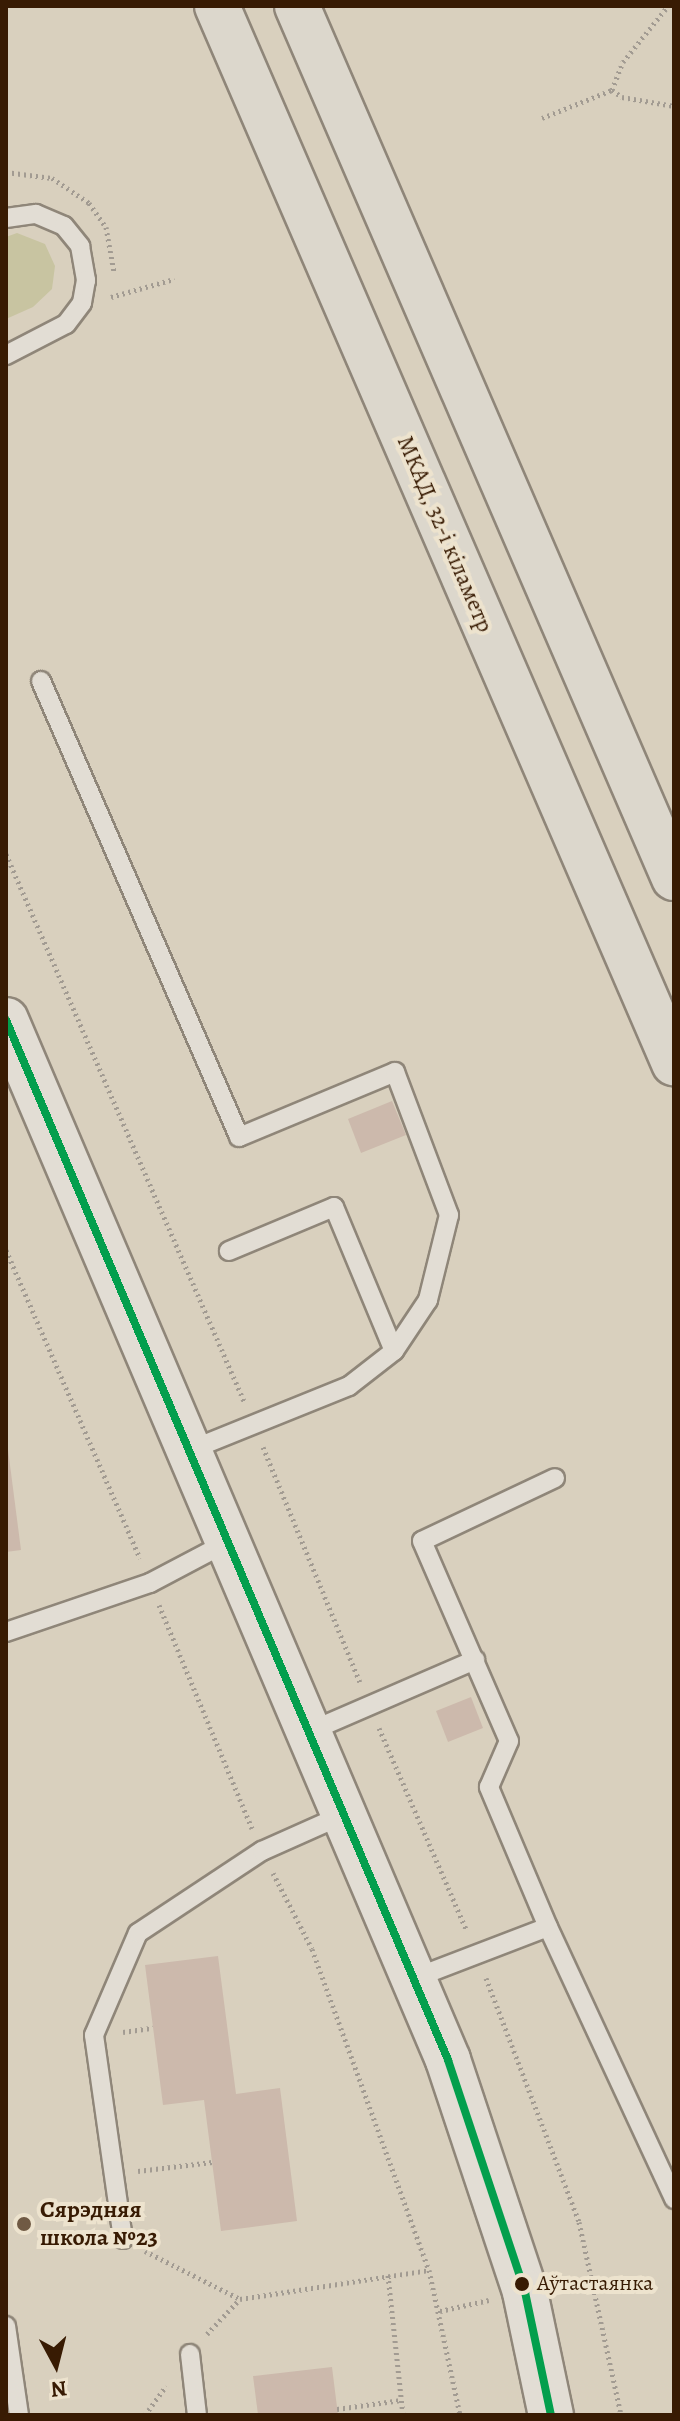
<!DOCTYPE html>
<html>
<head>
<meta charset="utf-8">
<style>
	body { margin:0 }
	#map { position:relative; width:680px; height:2421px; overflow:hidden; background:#d9d0be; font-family:Alegreya,serif }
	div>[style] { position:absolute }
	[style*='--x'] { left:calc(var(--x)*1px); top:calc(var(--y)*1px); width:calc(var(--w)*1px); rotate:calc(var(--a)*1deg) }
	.green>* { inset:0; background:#c8c4a1 }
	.building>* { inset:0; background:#ccb9ac }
	.path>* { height:5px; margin-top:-2.5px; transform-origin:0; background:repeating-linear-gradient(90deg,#a29b92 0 2px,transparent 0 6px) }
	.roads { filter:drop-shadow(2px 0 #8f8679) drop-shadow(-2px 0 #8f8679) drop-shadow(0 2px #8f8679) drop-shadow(0 -2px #8f8679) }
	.service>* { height:18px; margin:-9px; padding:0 9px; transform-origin:9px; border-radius:9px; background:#e2ddd4 }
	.tertiary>* { height:44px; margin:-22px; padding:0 22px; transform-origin:22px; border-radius:22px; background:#e2ddd4 }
	.trunk>* { height:44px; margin:-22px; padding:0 22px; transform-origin:22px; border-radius:22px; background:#dcd7cc }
	.bus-1>* { height:8px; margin:-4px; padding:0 4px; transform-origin:4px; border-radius:4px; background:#039f4d }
	.dots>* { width:22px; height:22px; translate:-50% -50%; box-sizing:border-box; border:4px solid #ede3ce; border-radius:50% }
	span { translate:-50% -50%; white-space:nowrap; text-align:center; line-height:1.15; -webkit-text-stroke:8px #ede3ce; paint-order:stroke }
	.bus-label { font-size:22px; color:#381b03 }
	.left { translate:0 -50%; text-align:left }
	.street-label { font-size:24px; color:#381b03 }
	.poi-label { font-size:24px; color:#381b03; font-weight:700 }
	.frame { position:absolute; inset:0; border:8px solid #381b03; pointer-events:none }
	.north { position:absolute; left:16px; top:2325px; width:80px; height:80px; -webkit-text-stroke:6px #ede3ce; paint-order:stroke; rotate:173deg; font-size:22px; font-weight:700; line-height:32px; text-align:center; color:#381b03 }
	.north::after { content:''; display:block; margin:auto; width:28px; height:36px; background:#381b03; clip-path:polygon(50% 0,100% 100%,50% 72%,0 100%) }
</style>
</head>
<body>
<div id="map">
	<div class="green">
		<i style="clip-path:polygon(17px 233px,45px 244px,55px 266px,52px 289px,33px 307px,6px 319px,6px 237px)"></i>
	</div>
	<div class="building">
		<i style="clip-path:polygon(392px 1101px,406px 1135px,361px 1153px,348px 1119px)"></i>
		<i style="clip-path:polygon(6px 1434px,21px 1550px,6px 1552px)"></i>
		<i style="clip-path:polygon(471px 1697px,483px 1728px,448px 1742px,436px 1711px)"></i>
		<i style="clip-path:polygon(218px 1956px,236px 2094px,280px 2088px,297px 2221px,221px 2231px,204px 2100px,163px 2105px,145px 1965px)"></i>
		<i style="clip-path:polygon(332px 2367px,338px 2415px,258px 2415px,253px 2376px)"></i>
	</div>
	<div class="path">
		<i style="--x:612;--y:90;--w:12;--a:35"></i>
		<i style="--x:622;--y:97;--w:53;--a:9.8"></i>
		<i style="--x:542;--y:118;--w:75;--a:-21.8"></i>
		<i style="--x:612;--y:90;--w:30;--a:-69"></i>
		<i style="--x:623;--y:62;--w:72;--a:-51.2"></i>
		<i style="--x:6;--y:172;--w:46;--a:7.4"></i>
		<i style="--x:52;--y:178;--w:45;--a:34"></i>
		<i style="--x:89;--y:203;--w:29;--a:55"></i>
		<i style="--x:106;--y:227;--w:46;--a:79.9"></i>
		<i style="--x:111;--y:297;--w:66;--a:-15.9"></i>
		<i style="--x:6;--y:854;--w:597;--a:66.49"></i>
		<i style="--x:6;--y:1250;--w:336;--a:66.5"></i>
		<i style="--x:263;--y:1447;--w:254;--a:67.6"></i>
		<i style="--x:159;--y:1605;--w:242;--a:67.4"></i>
		<i style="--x:379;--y:1728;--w:221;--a:66.6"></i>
		<i style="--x:273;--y:1873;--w:85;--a:62.8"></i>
		<i style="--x:312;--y:1949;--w:342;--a:70"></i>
		<i style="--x:429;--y:2270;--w:148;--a:77.9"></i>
		<i style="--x:486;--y:1978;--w:261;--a:69.1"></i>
		<i style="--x:579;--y:2222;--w:198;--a:77.7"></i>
		<i style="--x:123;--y:2032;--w:30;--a:-8"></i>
		<i style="--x:138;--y:2171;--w:75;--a:-6.9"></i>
		<i style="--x:145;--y:2251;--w:106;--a:26.8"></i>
		<i style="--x:388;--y:2275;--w:141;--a:83.9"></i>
		<i style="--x:440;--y:2311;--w:50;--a:-12.7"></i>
		<i style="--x:207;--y:2334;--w:48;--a:-46.7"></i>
		<i style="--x:240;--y:2299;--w:191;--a:-8.7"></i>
		<i style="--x:337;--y:2409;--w:65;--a:-8"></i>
		<i style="--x:145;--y:2415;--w:36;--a:-54"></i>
	</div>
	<div class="roads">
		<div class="service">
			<i style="--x:6;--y:218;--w:30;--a:-8"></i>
			<i style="--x:36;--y:214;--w:30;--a:23"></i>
			<i style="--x:64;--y:226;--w:26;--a:51"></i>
			<i style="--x:80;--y:246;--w:35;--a:80"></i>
			<i style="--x:86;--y:280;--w:23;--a:100"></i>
			<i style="--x:82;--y:303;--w:26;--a:127"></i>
			<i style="--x:66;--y:324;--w:68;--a:152.7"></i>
			<i style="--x:41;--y:681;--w:497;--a:66.5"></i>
			<i style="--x:239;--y:1137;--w:169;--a:-22.6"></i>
			<i style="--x:395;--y:1072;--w:153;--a:69.3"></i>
			<i style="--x:449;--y:1215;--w:88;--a:103.9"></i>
			<i style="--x:428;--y:1300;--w:61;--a:123.7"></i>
			<i style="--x:188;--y:1451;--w:174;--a:-22"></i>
			<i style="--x:349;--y:1386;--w:57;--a:-37.9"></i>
			<i style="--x:394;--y:1351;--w:156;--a:-112.6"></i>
			<i style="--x:334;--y:1207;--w:114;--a:157.3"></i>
			<i style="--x:6;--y:1632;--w:152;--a:-18.8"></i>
			<i style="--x:150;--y:1583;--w:86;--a:-27.8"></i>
			<i style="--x:311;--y:1731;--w:179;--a:-23.4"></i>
			<i style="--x:548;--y:1927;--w:300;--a:65.1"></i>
			<i style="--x:415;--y:1978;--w:142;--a:-21"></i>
			<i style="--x:548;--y:1927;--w:152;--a:-112.9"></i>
			<i style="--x:489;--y:1787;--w:50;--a:-66.5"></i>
			<i style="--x:509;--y:1741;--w:218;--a:-113.5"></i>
			<i style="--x:422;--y:1541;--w:147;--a:-25.3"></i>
			<i style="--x:123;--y:2239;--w:206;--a:-98.1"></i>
			<i style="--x:94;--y:2035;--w:111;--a:-66.7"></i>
			<i style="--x:138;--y:1933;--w:149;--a:-33.5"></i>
			<i style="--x:262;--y:1851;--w:89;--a:-24"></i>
			<i style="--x:6;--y:2326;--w:90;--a:81.7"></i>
			<i style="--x:190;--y:2354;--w:61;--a:83.5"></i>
		</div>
		<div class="tertiary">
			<i style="--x:6;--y:1020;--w:1130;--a:66.97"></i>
			<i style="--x:448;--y:2060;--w:244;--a:71.6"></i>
			<i style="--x:525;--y:2292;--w:126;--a:78.1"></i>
		</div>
		<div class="trunk">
			<i style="--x:217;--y:6;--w:1152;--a:66.62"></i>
			<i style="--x:297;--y:6;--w:950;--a:66.62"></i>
		</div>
	</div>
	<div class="bus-1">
		<i style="--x:6;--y:1020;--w:1130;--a:66.97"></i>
		<i style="--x:448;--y:2060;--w:244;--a:71.6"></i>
		<i style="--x:525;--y:2292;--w:126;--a:78.1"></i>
	</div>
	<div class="dots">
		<i style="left:24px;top:2224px;background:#705a44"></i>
		<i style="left:522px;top:2284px;background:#381b03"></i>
	</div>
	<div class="bus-label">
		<span class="left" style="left:537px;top:2284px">Аўтастаянка</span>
	</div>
	<div class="street-label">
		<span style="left:445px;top:534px;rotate:67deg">МКАД, 32-і кіламетр</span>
	</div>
	<div class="poi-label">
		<span class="left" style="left:40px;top:2224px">Сярэдняя<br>школа №23</span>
	</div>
	<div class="frame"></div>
	<div class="north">N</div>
</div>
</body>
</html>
